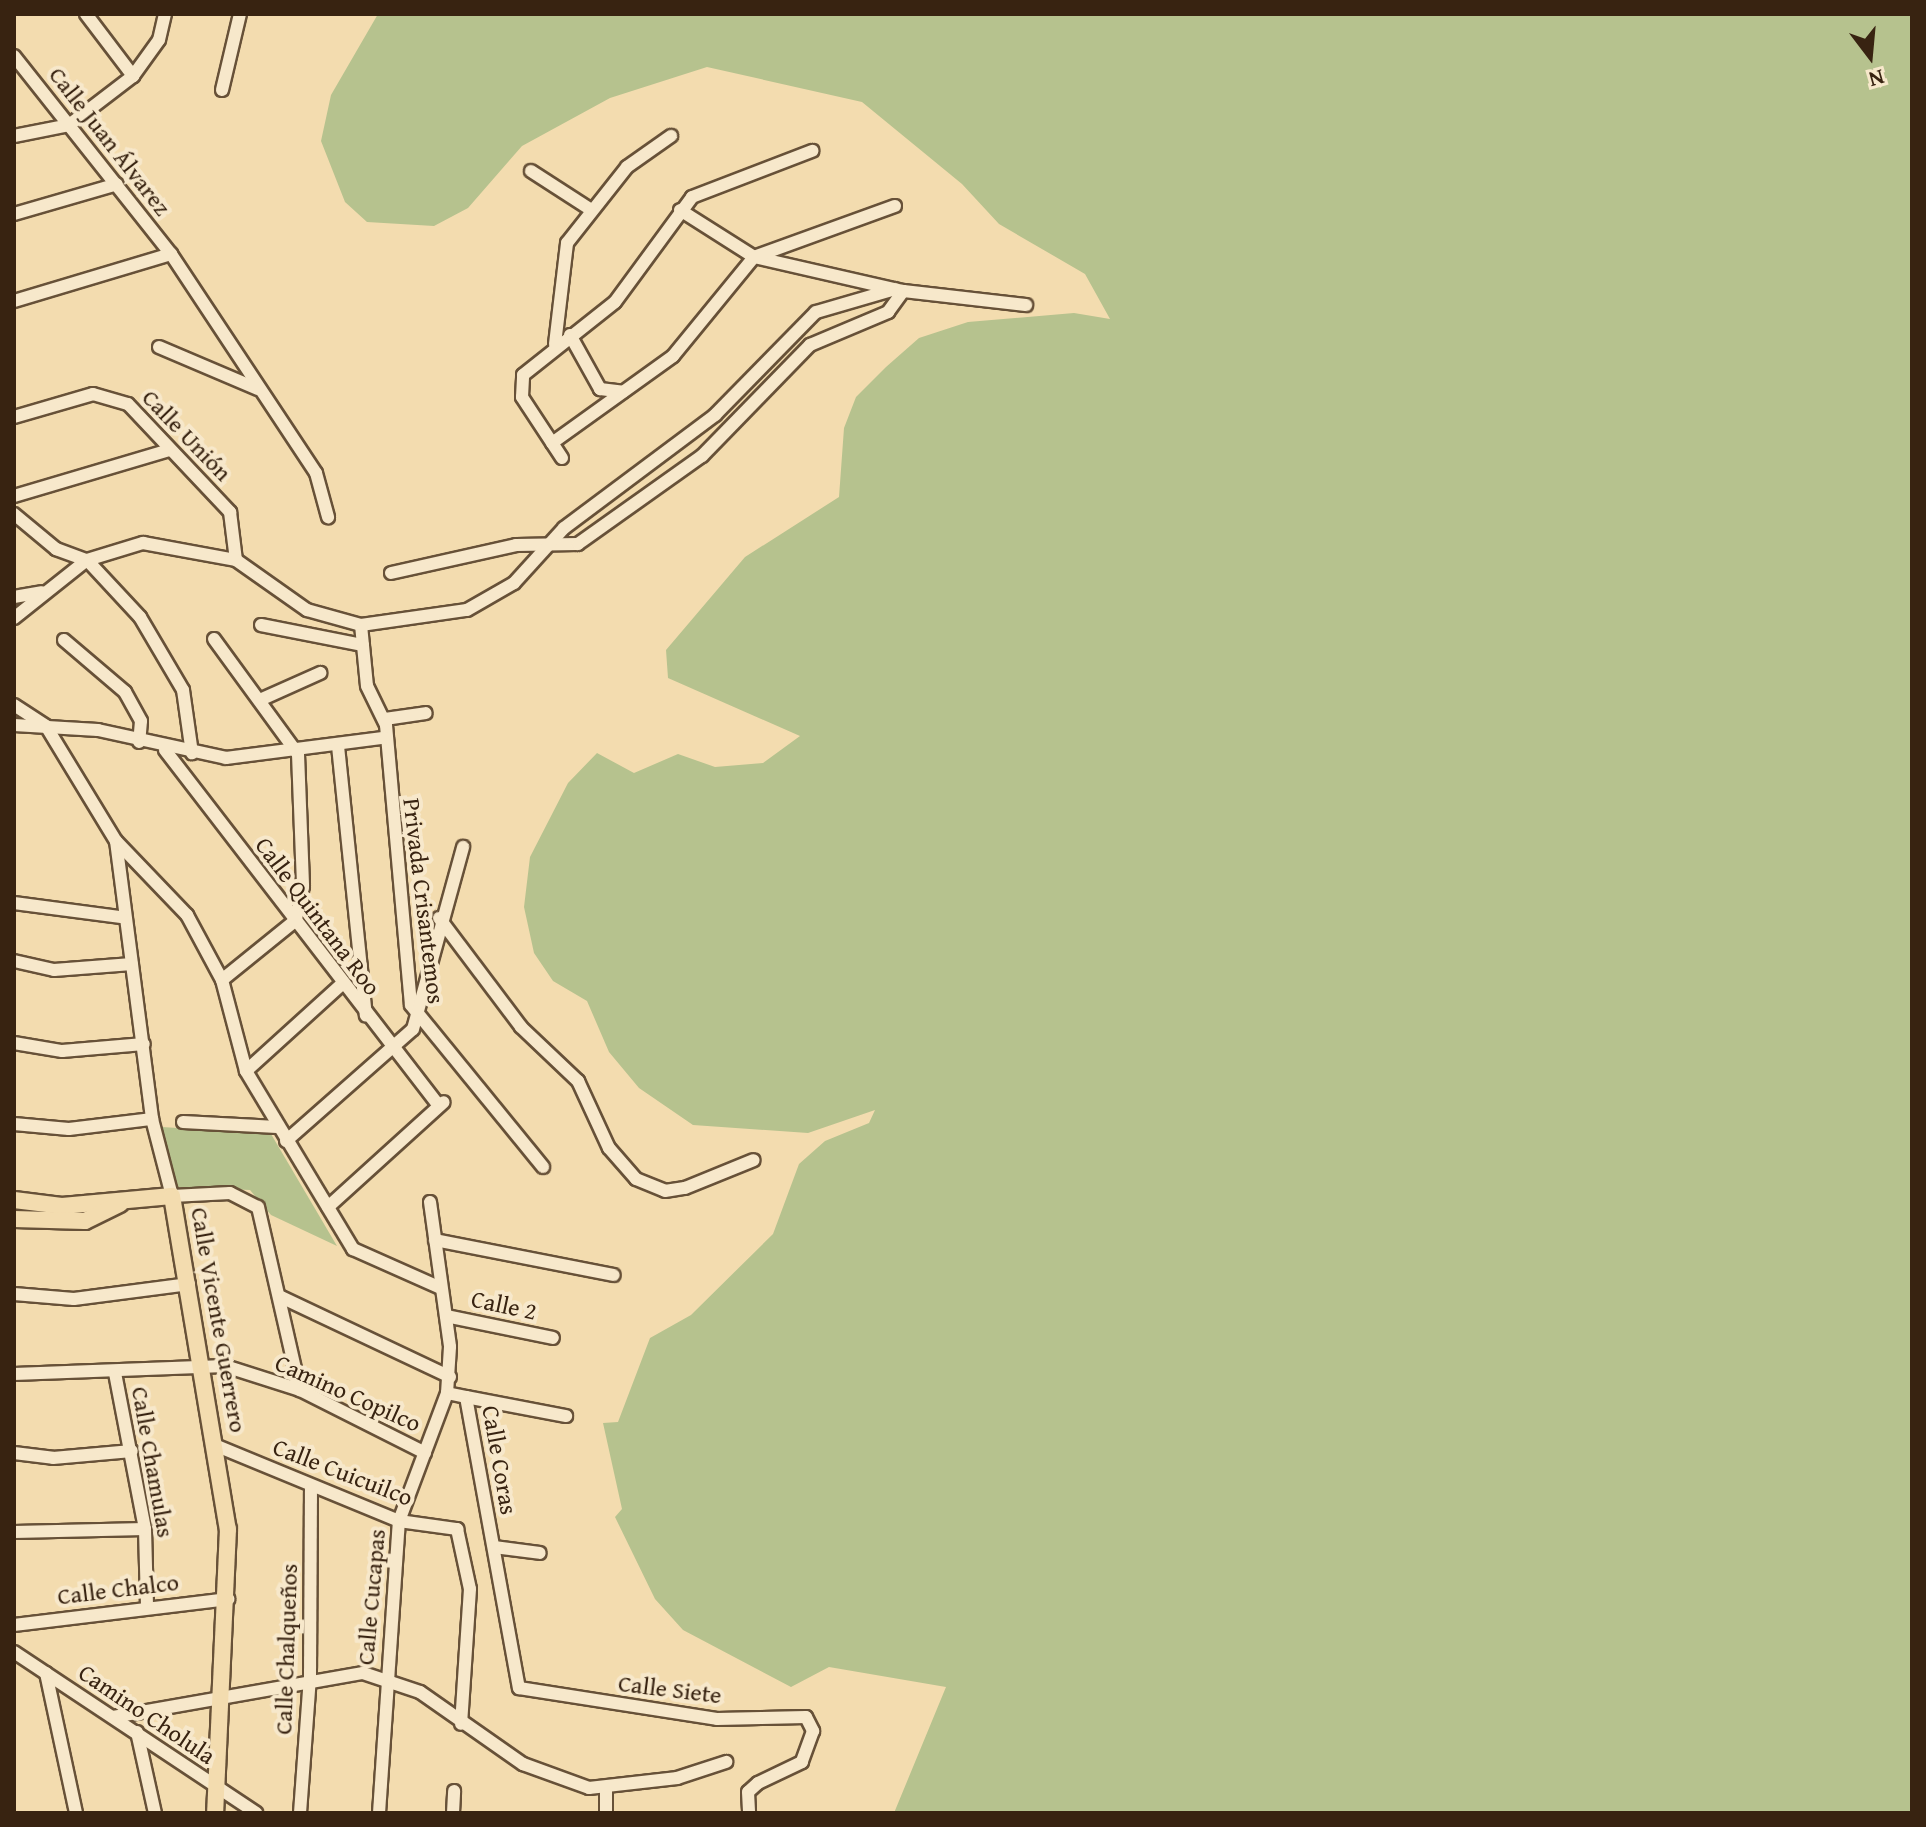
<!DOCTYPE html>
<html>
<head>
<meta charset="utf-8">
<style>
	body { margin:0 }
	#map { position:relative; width:1926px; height:1827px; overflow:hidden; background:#f3dcaf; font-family:"Gentium Book Plus",serif }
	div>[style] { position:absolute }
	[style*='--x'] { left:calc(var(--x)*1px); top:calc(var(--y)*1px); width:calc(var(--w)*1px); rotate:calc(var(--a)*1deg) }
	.green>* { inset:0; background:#b6c28e }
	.roads { filter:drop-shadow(2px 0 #675138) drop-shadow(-2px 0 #675138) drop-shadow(0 2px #675138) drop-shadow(0 -2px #675138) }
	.minor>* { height:12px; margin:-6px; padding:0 6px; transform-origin:6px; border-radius:6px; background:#f7e8cb }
	.major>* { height:16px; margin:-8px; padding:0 8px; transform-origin:8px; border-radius:8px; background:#f3dcaf }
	span { translate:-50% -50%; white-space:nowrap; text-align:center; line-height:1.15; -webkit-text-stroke:8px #f7e8cb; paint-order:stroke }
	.street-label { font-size:24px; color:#382311 }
	.frame { position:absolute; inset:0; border:16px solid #382311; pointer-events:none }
	.north { position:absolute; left:1830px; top:16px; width:80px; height:80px; -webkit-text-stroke:6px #f7e8cb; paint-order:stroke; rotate:164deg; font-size:22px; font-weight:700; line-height:32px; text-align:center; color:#382311 }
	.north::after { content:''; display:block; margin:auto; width:28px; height:36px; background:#382311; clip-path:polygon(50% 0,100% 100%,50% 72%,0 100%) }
</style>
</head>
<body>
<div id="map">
	<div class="green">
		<i style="clip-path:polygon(378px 14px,1912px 14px,1912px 1813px,894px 1813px,946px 1687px,829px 1667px,791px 1687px,683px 1630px,655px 1599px,615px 1517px,622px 1509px,603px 1423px,618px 1422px,650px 1338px,691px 1315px,773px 1234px,799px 1164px,825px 1141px,869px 1123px,875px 1110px,808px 1133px,693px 1125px,639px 1088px,609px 1052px,587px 1001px,553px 981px,534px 953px,524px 907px,530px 857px,568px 783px,597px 753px,634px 773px,678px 754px,715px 767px,763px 763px,800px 736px,668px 678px,666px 650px,745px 557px,839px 497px,844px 428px,856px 397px,886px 367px,919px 338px,968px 322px,1074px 313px,1110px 319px,1085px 274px,999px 224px,962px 184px,862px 102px,707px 67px,610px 98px,522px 146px,468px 208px,434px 226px,367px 222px,345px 202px,321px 141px,331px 95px)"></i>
		<i style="clip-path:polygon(162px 1127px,271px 1134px,337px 1246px,271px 1215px,250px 1190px,178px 1187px)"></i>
	</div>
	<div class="roads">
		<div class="minor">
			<i style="--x:86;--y:14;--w:78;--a:52.8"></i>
			<i style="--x:14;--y:56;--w:253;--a:51.6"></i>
			<i style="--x:171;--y:254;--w:263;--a:56.5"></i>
			<i style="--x:316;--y:473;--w:46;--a:74.7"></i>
			<i style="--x:222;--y:90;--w:78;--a:-76.7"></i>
			<i style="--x:14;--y:136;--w:56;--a:-11.3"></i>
			<i style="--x:69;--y:125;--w:81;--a:-37.4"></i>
			<i style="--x:133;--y:76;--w:44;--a:-54.2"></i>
			<i style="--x:159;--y:40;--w:27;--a:-77"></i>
			<i style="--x:531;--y:171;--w:70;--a:32.8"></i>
			<i style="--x:680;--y:210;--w:88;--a:32.4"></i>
			<i style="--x:754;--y:257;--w:153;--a:12.9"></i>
			<i style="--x:903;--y:291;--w:124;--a:6.5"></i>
			<i style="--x:14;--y:214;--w:107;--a:-16.2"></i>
			<i style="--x:14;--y:301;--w:164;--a:-16.7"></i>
			<i style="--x:570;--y:335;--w:62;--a:60.9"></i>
			<i style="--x:600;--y:389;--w:23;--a:7"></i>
			<i style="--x:555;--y:344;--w:102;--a:-83.2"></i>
			<i style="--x:567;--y:243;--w:97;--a:-51.7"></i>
			<i style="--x:627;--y:167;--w:54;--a:-35.2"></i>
			<i style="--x:159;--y:347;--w:108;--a:23"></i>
			<i style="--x:14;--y:417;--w:82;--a:-16.2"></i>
			<i style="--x:93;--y:394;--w:36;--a:16"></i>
			<i style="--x:128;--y:404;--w:149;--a:46.6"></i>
			<i style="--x:230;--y:512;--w:48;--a:82.9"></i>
			<i style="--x:552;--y:443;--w:149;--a:-35.7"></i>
			<i style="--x:673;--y:356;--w:128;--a:-50.7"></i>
			<i style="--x:754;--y:257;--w:150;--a:-19.9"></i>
			<i style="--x:562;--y:458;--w:73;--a:-123.3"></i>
			<i style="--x:522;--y:397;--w:22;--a:-87"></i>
			<i style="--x:523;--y:375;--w:117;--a:-38.4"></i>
			<i style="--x:615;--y:302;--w:130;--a:-53.7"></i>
			<i style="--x:692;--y:197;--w:129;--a:-21"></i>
			<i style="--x:14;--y:496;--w:162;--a:-16.5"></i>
			<i style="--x:14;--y:514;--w:55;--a:39.8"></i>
			<i style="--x:56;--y:549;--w:33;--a:20"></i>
			<i style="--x:87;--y:560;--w:78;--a:47.1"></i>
			<i style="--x:140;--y:617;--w:85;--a:59.5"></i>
			<i style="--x:183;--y:690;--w:64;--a:81.9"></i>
			<i style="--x:391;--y:573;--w:128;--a:-12.6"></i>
			<i style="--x:516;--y:545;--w:62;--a:-0.9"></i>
			<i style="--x:578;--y:544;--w:152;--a:-35.4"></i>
			<i style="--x:702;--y:456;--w:155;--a:-45.8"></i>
			<i style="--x:810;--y:345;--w:85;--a:-22.9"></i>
			<i style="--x:888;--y:312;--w:26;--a:-54"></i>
			<i style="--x:14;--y:597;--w:28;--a:-10"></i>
			<i style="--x:14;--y:618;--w:93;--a:-38.5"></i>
			<i style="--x:87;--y:560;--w:59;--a:-16.9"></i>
			<i style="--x:143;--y:543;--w:95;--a:10.4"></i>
			<i style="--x:236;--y:560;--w:87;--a:35.2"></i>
			<i style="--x:307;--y:610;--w:56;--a:15.5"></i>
			<i style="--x:361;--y:625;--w:107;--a:-8.1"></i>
			<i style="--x:467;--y:610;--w:54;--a:-29.9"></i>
			<i style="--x:514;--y:583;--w:74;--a:-47.7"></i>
			<i style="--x:564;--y:528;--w:189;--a:-36.8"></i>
			<i style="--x:715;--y:415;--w:144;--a:-45.6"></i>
			<i style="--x:816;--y:312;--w:82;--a:-16.2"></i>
			<i style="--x:261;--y:625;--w:104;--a:11.1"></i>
			<i style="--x:361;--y:625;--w:61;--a:84.4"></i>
			<i style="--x:367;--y:686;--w:43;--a:64"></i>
			<i style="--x:386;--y:725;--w:281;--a:84.9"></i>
			<i style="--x:411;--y:1005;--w:209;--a:50.8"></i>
			<i style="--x:214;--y:639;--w:142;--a:53.9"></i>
			<i style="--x:298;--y:754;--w:132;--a:87.8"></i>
			<i style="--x:303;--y:886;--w:35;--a:102"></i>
			<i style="--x:296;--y:920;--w:95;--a:141"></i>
			<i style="--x:64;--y:640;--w:80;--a:40.4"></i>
			<i style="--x:125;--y:692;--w:33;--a:61"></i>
			<i style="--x:141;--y:721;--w:21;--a:95"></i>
			<i style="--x:262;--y:699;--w:64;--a:-24.1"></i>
			<i style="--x:14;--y:705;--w:38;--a:33"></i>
			<i style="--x:46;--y:726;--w:135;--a:58.7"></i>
			<i style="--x:116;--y:841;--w:103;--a:46.2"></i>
			<i style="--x:187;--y:915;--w:74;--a:61.7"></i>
			<i style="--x:222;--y:980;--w:94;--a:75.2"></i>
			<i style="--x:246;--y:1071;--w:208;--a:59"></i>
			<i style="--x:353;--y:1249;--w:96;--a:23.9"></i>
			<i style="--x:385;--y:719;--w:41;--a:-8.3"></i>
			<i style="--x:14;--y:725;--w:84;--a:3.4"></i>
			<i style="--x:98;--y:730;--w:131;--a:12.3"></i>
			<i style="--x:226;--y:758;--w:158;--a:-7.3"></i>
			<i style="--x:338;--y:746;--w:271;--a:84.1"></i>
			<i style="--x:165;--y:750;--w:449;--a:52.4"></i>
			<i style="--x:116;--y:841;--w:280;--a:82.6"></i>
			<i style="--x:152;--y:1119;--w:80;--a:75.4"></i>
			<i style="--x:172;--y:1196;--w:58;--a:-3"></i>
			<i style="--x:230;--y:1193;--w:31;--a:27"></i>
			<i style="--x:258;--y:1207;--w:188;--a:77.1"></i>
			<i style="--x:14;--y:903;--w:108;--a:7.5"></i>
			<i style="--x:439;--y:918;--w:136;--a:53"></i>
			<i style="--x:521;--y:1027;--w:79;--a:43.5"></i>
			<i style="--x:578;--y:1081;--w:74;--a:65.2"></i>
			<i style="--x:609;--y:1148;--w:41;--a:48.9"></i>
			<i style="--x:636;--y:1179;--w:31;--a:22"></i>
			<i style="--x:665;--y:1191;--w:20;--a:-9"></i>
			<i style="--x:685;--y:1188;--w:74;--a:-22.1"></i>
			<i style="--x:14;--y:961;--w:41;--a:12.7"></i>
			<i style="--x:54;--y:970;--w:78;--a:-4.4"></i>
			<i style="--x:14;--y:1043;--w:49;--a:9.5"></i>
			<i style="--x:62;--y:1051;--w:82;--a:-4.9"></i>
			<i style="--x:246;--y:1071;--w:128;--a:-42.2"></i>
			<i style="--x:183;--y:1122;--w:94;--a:3"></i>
			<i style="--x:14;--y:1124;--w:55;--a:5.2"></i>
			<i style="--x:69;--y:1129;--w:84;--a:-6.9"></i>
			<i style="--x:286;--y:1141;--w:169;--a:-41.4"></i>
			<i style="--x:413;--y:1029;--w:189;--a:-74.6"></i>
			<i style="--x:430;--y:1202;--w:146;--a:82.1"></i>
			<i style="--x:450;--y:1347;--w:46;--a:93.7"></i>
			<i style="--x:447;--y:1393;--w:19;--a:12"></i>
			<i style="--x:466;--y:1397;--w:296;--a:79.7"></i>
			<i style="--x:519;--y:1688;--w:200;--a:8.9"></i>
			<i style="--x:717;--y:1719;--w:89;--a:-1.3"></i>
			<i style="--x:806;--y:1717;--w:16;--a:63"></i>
			<i style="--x:813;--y:1731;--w:33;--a:110"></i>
			<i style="--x:802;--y:1762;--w:49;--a:154.5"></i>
			<i style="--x:758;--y:1783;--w:13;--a:138"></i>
			<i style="--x:748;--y:1792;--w:21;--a:87"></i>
			<i style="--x:328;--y:1207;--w:156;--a:-42.2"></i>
			<i style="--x:435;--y:1240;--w:182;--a:11.1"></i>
			<i style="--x:14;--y:1294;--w:60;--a:4.8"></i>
			<i style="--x:74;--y:1299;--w:116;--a:-7.4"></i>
			<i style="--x:281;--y:1297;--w:187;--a:25.3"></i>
			<i style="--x:446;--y:1316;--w:109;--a:11.6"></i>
			<i style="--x:115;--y:1373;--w:159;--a:79.1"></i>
			<i style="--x:145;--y:1529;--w:77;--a:88.5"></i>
			<i style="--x:14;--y:1374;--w:211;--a:-2.2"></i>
			<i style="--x:225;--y:1366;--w:79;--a:17.7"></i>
			<i style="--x:300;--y:1390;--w:140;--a:26.7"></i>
			<i style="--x:466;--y:1397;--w:102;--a:10.8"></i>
			<i style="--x:217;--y:1446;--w:197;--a:22.4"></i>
			<i style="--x:399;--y:1521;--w:59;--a:7.9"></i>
			<i style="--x:457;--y:1529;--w:61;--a:77.8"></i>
			<i style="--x:470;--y:1589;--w:135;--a:93.8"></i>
			<i style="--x:14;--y:1453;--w:39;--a:7"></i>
			<i style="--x:53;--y:1458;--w:79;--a:-5.1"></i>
			<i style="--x:14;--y:1532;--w:131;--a:-1.3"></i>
			<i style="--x:494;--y:1547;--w:46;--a:7.4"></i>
			<i style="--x:14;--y:1625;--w:216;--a:-6.9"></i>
			<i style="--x:14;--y:1652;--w:291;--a:33.6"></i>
			<i style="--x:46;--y:1673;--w:143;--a:77.9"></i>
			<i style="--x:113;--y:1717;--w:254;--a:-10"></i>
			<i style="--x:363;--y:1673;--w:60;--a:18.4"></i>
			<i style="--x:420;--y:1692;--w:126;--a:35"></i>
			<i style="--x:523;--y:1764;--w:70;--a:20"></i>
			<i style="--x:589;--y:1788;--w:89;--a:-6.5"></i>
			<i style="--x:677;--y:1778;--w:52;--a:-18.1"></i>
			<i style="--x:137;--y:1732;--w:83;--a:77.5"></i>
			<i style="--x:606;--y:1788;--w:25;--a:90"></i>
			<i style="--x:300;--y:1813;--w:136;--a:-85.8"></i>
			<i style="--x:310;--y:1677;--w:191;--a:-89.7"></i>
			<i style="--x:379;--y:1813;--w:293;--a:-86.1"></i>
			<i style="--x:399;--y:1521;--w:137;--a:-69.4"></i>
			<i style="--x:453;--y:1813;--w:22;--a:-87"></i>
		</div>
		<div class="major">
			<i style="--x:14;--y:1200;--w:48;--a:7.1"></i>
			<i style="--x:62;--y:1206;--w:110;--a:-5.2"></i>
			<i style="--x:172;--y:1196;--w:338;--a:80.5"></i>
			<i style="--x:228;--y:1529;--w:284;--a:92.6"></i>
			<i style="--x:14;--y:1219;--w:71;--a:1.6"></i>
			<i style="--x:85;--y:1221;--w:39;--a:-26"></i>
		</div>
	</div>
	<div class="street-label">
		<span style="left:110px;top:141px;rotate:52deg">Calle Juan Álvarez</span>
		<span style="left:187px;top:435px;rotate:46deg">Calle Unión</span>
		<span style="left:424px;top:901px;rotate:83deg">Privada Crisantemos</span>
		<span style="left:318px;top:916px;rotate:53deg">Calle Quintana Roo</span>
		<span style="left:504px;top:1305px;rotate:12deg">Calle 2</span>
		<span style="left:219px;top:1320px;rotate:80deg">Calle Vicente Guerrero</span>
		<span style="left:348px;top:1393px;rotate:24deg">Camino Copilco</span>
		<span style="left:500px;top:1460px;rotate:80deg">Calle Coras</span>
		<span style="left:153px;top:1462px;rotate:80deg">Calle Chamulas</span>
		<span style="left:343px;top:1472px;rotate:21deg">Calle Cuicuilco</span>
		<span style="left:118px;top:1589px;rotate:-7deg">Calle Chalco</span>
		<span style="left:371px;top:1597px;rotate:-85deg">Calle Cucapas</span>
		<span style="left:286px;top:1649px;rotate:-88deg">Calle Chalqueños</span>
		<span style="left:670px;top:1689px;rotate:7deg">Calle Siete</span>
		<span style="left:147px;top:1714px;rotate:34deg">Camino Cholula</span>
	</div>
	<div class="frame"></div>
	<div class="north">N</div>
</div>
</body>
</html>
